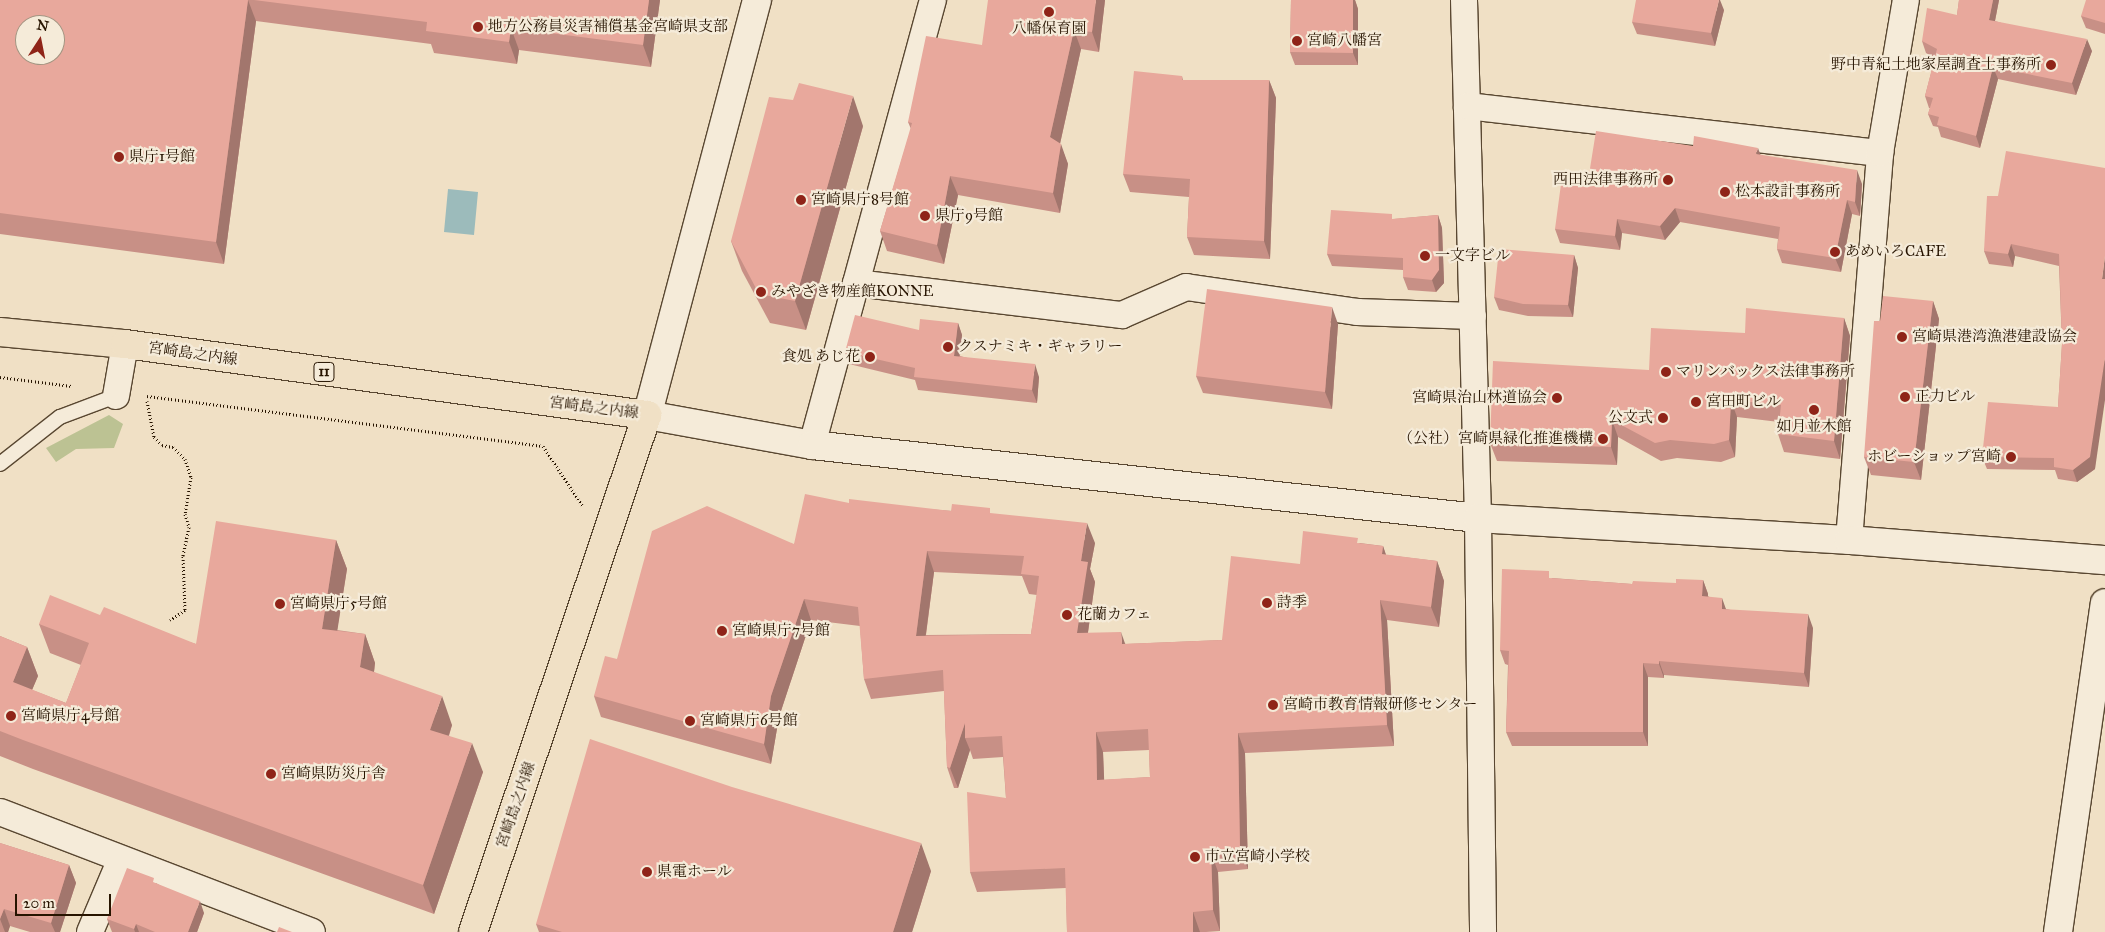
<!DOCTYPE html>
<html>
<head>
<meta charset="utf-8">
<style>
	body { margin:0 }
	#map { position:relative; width:2105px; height:932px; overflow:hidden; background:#f0e0c5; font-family:"IM FELL Great Primer","Noto Serif JP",serif }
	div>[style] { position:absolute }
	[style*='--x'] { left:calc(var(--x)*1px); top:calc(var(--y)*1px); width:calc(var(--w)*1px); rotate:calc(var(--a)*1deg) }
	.green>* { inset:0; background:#bcc293 }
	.water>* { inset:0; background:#9cbbbb }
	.path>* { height:3px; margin-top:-1.5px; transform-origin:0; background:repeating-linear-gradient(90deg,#271400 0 1px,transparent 0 3.5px) }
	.roads { filter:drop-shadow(1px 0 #594731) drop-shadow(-1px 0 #594731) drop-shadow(0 1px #594731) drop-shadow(0 -1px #594731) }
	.lane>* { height:14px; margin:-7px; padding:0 7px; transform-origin:7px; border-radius:7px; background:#f5ebd9 }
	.street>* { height:26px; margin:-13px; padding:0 13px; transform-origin:13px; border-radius:13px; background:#f5ebd9 }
	.secondary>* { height:28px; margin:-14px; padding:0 14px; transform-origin:14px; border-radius:14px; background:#f5ebd9 }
	.primary>* { height:28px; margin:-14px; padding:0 14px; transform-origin:14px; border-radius:14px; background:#f0e0c5 }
	.wall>* { inset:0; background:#c89086 }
	.shaded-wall>* { inset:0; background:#a2766d }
	.building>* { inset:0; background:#e8a89c }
	.dots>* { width:14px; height:14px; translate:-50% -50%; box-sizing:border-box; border:2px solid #f5ebd9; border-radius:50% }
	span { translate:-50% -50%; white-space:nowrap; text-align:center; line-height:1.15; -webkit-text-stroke:4.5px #f5ebd9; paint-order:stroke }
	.shield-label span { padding:1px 4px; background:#f5ebd9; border:1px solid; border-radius:4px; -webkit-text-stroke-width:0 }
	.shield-label { font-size:14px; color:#271400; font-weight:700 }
	.poi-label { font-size:15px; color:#271400 }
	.left { translate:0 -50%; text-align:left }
	.right { translate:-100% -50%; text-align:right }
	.street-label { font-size:15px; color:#271400 }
	.north { position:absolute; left:15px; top:15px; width:50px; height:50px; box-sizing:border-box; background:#f5ebd9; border:1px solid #a39582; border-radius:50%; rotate:11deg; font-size:14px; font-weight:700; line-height:20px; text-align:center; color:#271400 }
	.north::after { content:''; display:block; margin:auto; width:18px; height:22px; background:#8f2418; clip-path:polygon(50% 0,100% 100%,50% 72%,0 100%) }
	.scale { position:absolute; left:15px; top:894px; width:96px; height:22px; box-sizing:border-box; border:2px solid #271400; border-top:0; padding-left:6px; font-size:15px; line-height:18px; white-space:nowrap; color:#271400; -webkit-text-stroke:4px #f5ebd9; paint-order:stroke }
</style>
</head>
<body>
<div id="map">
	<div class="green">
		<i style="clip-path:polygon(109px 415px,123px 424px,114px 448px,76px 449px,56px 462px,46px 448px)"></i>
	</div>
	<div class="water">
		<i style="clip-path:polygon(448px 189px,478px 192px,474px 235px,444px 232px)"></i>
	</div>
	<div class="path">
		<i style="--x:0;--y:377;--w:72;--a:7.2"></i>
		<i style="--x:147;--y:396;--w:399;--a:7.2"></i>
		<i style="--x:543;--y:446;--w:71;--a:56.5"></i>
		<i style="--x:147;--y:401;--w:37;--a:79"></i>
		<i style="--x:154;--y:437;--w:11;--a:45"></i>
		<i style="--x:162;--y:445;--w:11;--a:10"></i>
		<i style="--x:173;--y:447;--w:17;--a:45"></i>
		<i style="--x:185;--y:459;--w:19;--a:72"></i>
		<i style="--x:191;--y:477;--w:37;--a:99"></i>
		<i style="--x:185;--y:514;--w:14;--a:73"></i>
		<i style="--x:189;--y:527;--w:30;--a:102"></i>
		<i style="--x:183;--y:556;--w:54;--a:87.9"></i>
		<i style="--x:185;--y:610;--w:18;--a:146"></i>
	</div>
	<div class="roads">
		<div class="lane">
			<i style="--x:0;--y:464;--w:76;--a:-38.1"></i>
			<i style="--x:60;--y:417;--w:60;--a:-20.6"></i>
		</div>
		<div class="street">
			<i style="--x:1464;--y:0;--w:518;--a:88.45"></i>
			<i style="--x:1478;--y:518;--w:414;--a:89.3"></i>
			<i style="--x:1467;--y:106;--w:416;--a:6.5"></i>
			<i style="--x:856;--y:283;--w:268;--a:6.9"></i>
			<i style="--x:1122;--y:315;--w:70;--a:-23.6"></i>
			<i style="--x:1186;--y:287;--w:173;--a:8.3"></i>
			<i style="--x:1357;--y:312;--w:116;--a:2"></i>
			<i style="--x:116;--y:396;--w:53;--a:-80.2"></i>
			<i style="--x:812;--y:445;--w:461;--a:-74.8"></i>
			<i style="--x:1849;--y:540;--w:388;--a:-85.4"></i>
			<i style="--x:1880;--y:153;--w:155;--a:-80.4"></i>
			<i style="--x:0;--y:812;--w:334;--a:21"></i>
			<i style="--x:90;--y:932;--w:79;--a:-67"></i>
		</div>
		<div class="secondary">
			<i style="--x:757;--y:0;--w:429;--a:104.8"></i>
			<i style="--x:647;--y:415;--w:168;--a:10.3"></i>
			<i style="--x:812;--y:445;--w:670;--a:6.26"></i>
			<i style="--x:1478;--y:518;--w:372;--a:3.4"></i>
			<i style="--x:1849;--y:540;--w:257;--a:4.5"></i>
			<i style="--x:2058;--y:932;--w:332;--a:-81.9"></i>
		</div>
		<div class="primary">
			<i style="--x:0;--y:332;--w:126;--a:5.5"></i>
			<i style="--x:125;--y:344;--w:527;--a:7.75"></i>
			<i style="--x:647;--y:415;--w:545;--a:108.6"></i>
		</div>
	</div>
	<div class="wall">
		<i style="clip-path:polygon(0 0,660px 0,651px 67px,519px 50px,517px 64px,434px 53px,431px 44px,256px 21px,224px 264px,0 234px)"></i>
		<i style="clip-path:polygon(1105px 0,1099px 52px,1081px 49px,1060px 144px,1068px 164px,1060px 213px,958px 195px,944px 264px,887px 251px,880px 231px,911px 129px,908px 122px,982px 45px)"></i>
		<i style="clip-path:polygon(1291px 0,1355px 0,1358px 9px,1358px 65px,1295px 65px,1290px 52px)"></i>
		<i style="clip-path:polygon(1959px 0,1999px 0,1995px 21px,2092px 51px,2076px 95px,1998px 79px,1980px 148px,1941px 137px,1938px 127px,1933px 126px,1928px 114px,1930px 108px,1929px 108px,1925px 96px,1935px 58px,1926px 53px,1922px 41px,1957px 15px)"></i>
		<i style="clip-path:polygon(2105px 0,2105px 34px,2086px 28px,2081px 16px)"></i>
		<i style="clip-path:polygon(1724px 10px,1715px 46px,1637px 34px,1632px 22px)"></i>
		<i style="clip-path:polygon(1182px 76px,1183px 80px,1269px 80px,1276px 98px,1270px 259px,1194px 255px,1187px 237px,1189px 197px,1130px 192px,1123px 174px)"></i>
		<i style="clip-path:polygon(863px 126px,806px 330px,770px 323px,742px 271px,731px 241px)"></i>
		<i style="clip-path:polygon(1693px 146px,1760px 155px,1862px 184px,1860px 216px,1852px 214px,1841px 272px,1782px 263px,1777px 249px,1778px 239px,1680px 222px,1665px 240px,1622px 233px,1620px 250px,1560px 243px,1555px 229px,1587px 187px)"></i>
		<i style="clip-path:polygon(2105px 168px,2095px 469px,2077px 482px,2058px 479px,2055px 470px,1987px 469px,1982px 457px,2058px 407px,2062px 344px,2059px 266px,2015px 256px,2013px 267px,1989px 264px,1984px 251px,1998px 196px)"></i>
		<i style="clip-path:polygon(1438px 215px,1442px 228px,1444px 283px,1436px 292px,1408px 290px,1403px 277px,1403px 270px,1332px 266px,1327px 254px,1394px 219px)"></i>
		<i style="clip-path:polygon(1574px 255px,1578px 268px,1573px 317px,1528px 316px,1499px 310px,1494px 297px)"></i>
		<i style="clip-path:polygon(1933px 301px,1939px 319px,1921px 480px,1871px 475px,1864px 457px)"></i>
		<i style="clip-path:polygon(1844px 318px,1850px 336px,1840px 459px,1784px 452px,1778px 434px,1779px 422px,1737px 417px,1735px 457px,1721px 462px,1677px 458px,1661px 461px,1618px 437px,1617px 465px,1497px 461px,1490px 443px,1649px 370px)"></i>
		<i style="clip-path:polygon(958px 323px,962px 335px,960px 356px,1039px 377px,1037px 403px,918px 390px,915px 380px,849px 364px,845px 352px,919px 330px)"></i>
		<i style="clip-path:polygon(1338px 324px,1332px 409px,1203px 393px,1196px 376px)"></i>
		<i style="clip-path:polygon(evenodd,849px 503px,992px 514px,1095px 543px,1090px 569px,1095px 582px,1088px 633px,1126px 644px,1222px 640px,1300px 564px,1360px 543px,1383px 546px,1386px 555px,1437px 561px,1444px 581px,1439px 627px,1387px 620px,1394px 746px,1245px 753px,1248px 869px,1218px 872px,1220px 931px,1206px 932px,1067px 932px,1066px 888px,977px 892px,970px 872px,1006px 798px,1003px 757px,973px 759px,970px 750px,958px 788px,954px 788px,947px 767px,944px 691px,871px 699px,864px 679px,860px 626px,811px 620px,779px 717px,771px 764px,601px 717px,594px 696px,617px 659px,794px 544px,849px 503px,934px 572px,1022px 576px,1029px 594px,1037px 595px,1031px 634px,926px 635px,934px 572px,849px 503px,1149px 750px,1150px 777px,1104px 780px,1103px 752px,1149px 750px)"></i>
		<i style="clip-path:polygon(336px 540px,347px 569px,337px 630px,365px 634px,375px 663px,374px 672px,452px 725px,449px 736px,483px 772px,434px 914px,33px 769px,0 756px,0 636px,27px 647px,38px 676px,32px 690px,66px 703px,81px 665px,50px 653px,39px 624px,100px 615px,196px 644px)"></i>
		<i style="clip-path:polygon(1552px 578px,1632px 584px,1676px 583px,1703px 580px,1708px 594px,1708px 596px,1726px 609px,1813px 628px,1809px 687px,1664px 675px,1664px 678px,1648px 677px,1648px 746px,1512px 746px,1506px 732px,1508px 665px,1505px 664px,1500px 650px)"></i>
		<i style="clip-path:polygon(0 843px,69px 865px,76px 883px,60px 932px,30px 932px,10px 926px,8px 932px,0 932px)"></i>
		<i style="clip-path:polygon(931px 871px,912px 932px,539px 932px,536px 924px)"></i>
		<i style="clip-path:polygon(156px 883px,204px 913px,197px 932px,112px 932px,107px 919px)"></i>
	</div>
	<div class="shaded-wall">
		<i style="clip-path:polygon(248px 0,256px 21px,224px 264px,216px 242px)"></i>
		<i style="clip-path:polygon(649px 0,660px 0,651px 67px,643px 45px)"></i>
		<i style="clip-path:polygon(1096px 0,1105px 0,1099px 52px,1092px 32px)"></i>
		<i style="clip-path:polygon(1353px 0,1355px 0,1358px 9px,1358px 65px,1353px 53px)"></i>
		<i style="clip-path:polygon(1719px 0,1720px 0,1724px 10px,1715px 46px,1711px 33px)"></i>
		<i style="clip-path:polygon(1993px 0,1999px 0,1993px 31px,1989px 20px)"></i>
		<i style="clip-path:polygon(511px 28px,519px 50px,517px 64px,509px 42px)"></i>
		<i style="clip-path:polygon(1074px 30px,1081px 49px,1057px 157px,1050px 137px)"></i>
		<i style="clip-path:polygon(2087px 39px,2092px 51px,2076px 95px,2072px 83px)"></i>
		<i style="clip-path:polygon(1993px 67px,1998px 79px,1980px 148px,1976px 136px)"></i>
		<i style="clip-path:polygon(1269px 80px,1276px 98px,1270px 259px,1264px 241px)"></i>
		<i style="clip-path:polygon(853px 96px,863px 126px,806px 330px,795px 301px)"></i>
		<i style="clip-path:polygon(1061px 144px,1068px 164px,1060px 213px,1053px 193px)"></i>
		<i style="clip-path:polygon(1758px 148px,1763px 162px,1756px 154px)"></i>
		<i style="clip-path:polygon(1857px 170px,1862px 184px,1860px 216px,1855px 202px)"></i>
		<i style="clip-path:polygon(950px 176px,958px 195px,944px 264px,937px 245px)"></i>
		<i style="clip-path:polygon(1847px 200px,1852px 214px,1841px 272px,1835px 258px)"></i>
		<i style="clip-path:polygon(1675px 208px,1680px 222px,1665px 240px,1660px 226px)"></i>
		<i style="clip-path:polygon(1438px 215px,1442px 228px,1444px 283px,1436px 292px,1432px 280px)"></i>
		<i style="clip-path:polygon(1617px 219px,1622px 233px,1620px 250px,1615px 236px)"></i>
		<i style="clip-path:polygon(2011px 244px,2015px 256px,2013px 267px,2008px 254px)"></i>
		<i style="clip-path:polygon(1574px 255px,1578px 268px,1573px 317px,1568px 305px)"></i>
		<i style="clip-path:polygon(2105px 256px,2105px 289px,2102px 279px)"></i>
		<i style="clip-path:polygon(1933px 301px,1939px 319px,1921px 480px,1914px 462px)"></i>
		<i style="clip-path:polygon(1332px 307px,1338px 324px,1332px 409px,1325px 392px)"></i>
		<i style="clip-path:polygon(1844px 318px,1850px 336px,1840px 459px,1834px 441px)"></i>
		<i style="clip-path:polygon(958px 323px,962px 335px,958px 368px,954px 356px)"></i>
		<i style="clip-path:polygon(2105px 358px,2105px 400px,2095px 469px,2077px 482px,2073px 470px)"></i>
		<i style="clip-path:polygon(1035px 364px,1039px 377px,1037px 403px,1032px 390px)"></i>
		<i style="clip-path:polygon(1731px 400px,1737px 417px,1735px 457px,1729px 440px)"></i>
		<i style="clip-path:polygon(1612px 420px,1618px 437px,1617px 465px,1611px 447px)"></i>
		<i style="clip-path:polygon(1087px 523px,1095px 543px,1090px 569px,1095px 582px,1085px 653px,1077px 633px,1081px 561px)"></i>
		<i style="clip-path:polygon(336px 540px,347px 569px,333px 658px,322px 629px)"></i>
		<i style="clip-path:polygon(1383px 546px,1390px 567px,1382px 554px)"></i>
		<i style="clip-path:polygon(927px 551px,934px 572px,923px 656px,916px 636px)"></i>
		<i style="clip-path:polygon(1437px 561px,1444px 581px,1439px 627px,1431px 607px)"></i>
		<i style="clip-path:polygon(1703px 580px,1708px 594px,1707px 610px,1702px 596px)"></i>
		<i style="clip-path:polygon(1722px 598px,1727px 612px,1722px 609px)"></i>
		<i style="clip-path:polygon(804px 599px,811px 620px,779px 717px,771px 764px,764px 744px,771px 696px)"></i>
		<i style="clip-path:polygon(1380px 600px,1387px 620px,1394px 746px,1387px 725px)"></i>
		<i style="clip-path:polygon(1808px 614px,1813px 628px,1809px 687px,1804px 673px)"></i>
		<i style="clip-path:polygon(1121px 632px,1128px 652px,1122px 644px)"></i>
		<i style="clip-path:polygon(365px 634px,375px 663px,371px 697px,360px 667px)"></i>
		<i style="clip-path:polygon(27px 647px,38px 676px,23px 711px,13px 682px)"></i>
		<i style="clip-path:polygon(1659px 661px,1664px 675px,1664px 678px,1659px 664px)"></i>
		<i style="clip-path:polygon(1643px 663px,1648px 677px,1648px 746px,1643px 732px)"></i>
		<i style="clip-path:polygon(442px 696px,452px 725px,441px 759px,430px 730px)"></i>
		<i style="clip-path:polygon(965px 723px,965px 738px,970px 750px,958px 788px,950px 768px)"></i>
		<i style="clip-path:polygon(1096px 732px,1103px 752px,1105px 800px,1097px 780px)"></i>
		<i style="clip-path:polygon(1238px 733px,1245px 753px,1248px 869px,1240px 849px)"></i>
		<i style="clip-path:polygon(472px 743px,483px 772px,434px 914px,423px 885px)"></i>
		<i style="clip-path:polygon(921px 843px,931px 871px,912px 932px,893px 932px)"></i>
		<i style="clip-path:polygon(1211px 852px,1218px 872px,1220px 931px,1213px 910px)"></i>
		<i style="clip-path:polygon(69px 865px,76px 883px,60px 932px,55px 932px,51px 923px)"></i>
		<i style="clip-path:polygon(200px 901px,204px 913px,197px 932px,188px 932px)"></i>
		<i style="clip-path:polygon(4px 909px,10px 926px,8px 932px,5px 932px,0 919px)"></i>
		<i style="clip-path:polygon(1193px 912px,1200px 932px,1193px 932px)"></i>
		<i style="clip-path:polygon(136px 924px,139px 932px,135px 932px,134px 929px)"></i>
	</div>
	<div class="building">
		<i style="clip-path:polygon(evenodd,0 0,248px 0,216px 242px,0 213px,0 0,25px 25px,55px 25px,55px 55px,25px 55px,25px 25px)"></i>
		<i style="clip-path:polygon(254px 0,649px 0,643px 45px,511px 28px,509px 42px,426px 31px,427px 22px)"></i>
		<i style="clip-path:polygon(988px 0,1096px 0,1092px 32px,1074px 30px,1050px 137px,1061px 144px,1053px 193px,950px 176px,937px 245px,880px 231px,912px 123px,908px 122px,926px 36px,982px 45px)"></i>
		<i style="clip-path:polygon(1291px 0,1353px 0,1353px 53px,1290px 52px)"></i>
		<i style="clip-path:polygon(1636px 0,1719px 0,1711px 33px,1632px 22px)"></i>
		<i style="clip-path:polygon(1959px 0,1993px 0,1989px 20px,2087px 39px,2072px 83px,1993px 67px,1976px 136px,1937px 125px,1939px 117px,1928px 114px,1933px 98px,1925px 96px,1937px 49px,1922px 41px,1927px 8px,1957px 15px)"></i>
		<i style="clip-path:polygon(2086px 0,2105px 0,2105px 23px,2081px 16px)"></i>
		<i style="clip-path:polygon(1134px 71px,1182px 76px,1182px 80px,1269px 80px,1264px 241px,1187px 237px,1190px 179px,1123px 174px)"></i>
		<i style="clip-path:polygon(799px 83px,853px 96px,795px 301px,759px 294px,731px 241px,769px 97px,793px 100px)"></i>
		<i style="clip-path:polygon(1596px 131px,1693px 146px,1694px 136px,1758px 148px,1756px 154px,1857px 170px,1855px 202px,1847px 200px,1835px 258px,1777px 249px,1780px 227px,1675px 208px,1660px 226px,1617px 219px,1615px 236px,1555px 229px,1561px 184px,1587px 187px)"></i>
		<i style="clip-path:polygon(2006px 151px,2105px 168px,2105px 256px,2102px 279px,2105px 279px,2105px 358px,2090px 457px,2073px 470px,2054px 467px,2054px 458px,1982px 457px,1988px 402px,2058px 407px,2062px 344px,2059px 254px,2011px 244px,2008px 254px,1984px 251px,1987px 196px,1998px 196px)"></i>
		<i style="clip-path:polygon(1331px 210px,1392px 214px,1392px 219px,1438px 215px,1439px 270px,1432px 280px,1403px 277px,1403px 258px,1327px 254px)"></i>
		<i style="clip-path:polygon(1499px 249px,1574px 255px,1568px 305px,1523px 304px,1494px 297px)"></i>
		<i style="clip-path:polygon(1207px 289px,1332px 307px,1325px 392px,1196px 376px)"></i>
		<i style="clip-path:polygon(1883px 296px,1933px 301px,1914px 462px,1864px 457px,1874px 321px,1880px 321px)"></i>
		<i style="clip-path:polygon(1746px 308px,1844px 318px,1834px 441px,1778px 434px,1781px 405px,1731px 400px,1729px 440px,1714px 444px,1670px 440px,1655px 443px,1612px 420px,1611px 447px,1490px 443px,1493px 361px,1649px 370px,1651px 328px,1745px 333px)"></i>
		<i style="clip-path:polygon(855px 315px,919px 330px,920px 319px,958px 323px,954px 356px,1035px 364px,1032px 390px,914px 377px,915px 368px,845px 352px)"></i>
		<i style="clip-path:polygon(evenodd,805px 494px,849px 503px,849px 499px,951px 511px,952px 504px,990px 508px,990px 513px,1087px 523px,1081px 561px,1088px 562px,1077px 633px,1121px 632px,1122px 644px,1222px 640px,1231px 556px,1300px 564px,1303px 531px,1358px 538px,1357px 543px,1383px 546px,1382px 554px,1437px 561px,1431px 607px,1380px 600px,1387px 725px,1238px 733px,1240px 849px,1211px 852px,1213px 910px,1193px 912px,1193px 932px,1067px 932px,1065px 868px,970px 872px,967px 792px,1006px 798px,1002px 736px,965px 738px,965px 723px,950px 768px,947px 767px,943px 670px,864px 679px,858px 607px,804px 599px,771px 696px,764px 744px,594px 696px,605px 656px,617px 659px,652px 531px,707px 506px,794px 544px,805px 494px,927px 551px,1024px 556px,1021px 574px,1039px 576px,1031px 634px,916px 636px,927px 551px,805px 494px,1148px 729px,1150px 777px,1097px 780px,1096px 732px,1148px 729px)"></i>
		<i style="clip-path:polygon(216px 521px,336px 540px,322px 629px,365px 634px,360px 667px,442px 696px,430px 730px,472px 743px,423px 885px,23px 740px,0 731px,0 636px,27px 647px,13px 682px,66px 703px,89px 643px,39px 624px,50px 595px,100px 615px,104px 607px,196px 644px)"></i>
		<i style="clip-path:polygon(1502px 569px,1549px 571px,1549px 578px,1632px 584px,1633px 581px,1676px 583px,1676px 579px,1703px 580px,1702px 596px,1722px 598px,1722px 609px,1808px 614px,1804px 673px,1659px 661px,1659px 664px,1643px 663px,1643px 732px,1506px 732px,1509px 651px,1500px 650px)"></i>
		<i style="clip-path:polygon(590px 739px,732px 787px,921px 843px,893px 932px,562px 932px,536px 924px)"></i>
		<i style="clip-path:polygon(0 843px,69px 865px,51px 923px,4px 909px,0 919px)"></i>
		<i style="clip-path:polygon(127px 868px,154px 878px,153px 882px,200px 901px,188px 932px,155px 932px,136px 924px,134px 929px,107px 919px)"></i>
		<i style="clip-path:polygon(279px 927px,292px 932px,277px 932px)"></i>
	</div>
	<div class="dots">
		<i style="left:1049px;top:12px;background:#8f2418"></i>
		<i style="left:478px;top:27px;background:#8f2418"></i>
		<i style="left:1297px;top:41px;background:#8f2418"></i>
		<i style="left:2051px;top:65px;background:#8f2418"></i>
		<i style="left:119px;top:157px;background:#8f2418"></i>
		<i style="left:1668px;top:180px;background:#8f2418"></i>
		<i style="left:1725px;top:192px;background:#8f2418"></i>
		<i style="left:801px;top:200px;background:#8f2418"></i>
		<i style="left:925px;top:216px;background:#8f2418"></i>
		<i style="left:1835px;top:252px;background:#8f2418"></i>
		<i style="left:1425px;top:256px;background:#8f2418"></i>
		<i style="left:761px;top:292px;background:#8f2418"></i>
		<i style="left:1902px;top:337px;background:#8f2418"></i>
		<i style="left:948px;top:347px;background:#8f2418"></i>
		<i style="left:870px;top:357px;background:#8f2418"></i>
		<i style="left:1666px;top:372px;background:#8f2418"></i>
		<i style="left:1905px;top:397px;background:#8f2418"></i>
		<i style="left:1557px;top:398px;background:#8f2418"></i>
		<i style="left:1696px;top:402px;background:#8f2418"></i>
		<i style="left:1814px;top:410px;background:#8f2418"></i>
		<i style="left:1663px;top:418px;background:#8f2418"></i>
		<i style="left:1603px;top:439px;background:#8f2418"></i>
		<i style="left:2011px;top:457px;background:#8f2418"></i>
		<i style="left:1267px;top:603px;background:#8f2418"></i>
		<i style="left:280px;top:604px;background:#8f2418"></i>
		<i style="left:1067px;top:615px;background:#8f2418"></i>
		<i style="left:722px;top:631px;background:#8f2418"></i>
		<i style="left:1273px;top:705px;background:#8f2418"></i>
		<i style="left:11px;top:716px;background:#8f2418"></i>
		<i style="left:690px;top:721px;background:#8f2418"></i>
		<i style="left:271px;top:774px;background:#8f2418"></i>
		<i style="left:1195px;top:857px;background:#8f2418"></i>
		<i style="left:647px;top:872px;background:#8f2418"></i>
	</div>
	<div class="shield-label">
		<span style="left:324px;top:372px">11</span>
	</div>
	<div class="poi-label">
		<span class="left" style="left:488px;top:27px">地方公務員災害補償基金宮崎県支部</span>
		<span style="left:1049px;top:29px">八幡保育園</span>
		<span class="left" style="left:1307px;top:41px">宮崎八幡宮</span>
		<span class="right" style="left:2041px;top:65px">野中青紀土地家屋調査士事務所</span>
		<span class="left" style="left:129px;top:157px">県庁1号館</span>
		<span class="right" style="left:1658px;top:180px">西田法律事務所</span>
		<span class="left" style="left:1735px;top:192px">松本設計事務所</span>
		<span class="left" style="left:811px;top:200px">宮崎県庁8号館</span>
		<span class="left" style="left:935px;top:216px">県庁9号館</span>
		<span class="left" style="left:1845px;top:252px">あめいろCAFE</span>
		<span class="left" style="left:1435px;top:256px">一文字ビル</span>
		<span class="left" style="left:771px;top:292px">みやざき物産館KONNE</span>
		<span class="left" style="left:1912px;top:337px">宮崎県港湾漁港建設協会</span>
		<span class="left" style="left:958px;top:347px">クスナミキ・ギャラリー</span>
		<span class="right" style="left:860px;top:357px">食処 あじ花</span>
		<span class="left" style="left:1676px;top:372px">マリンバックス法律事務所</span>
		<span class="left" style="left:1915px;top:397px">正力ビル</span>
		<span class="right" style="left:1547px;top:398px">宮崎県治山林道協会</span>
		<span class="left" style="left:1706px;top:402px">宮田町ビル</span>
		<span class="right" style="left:1653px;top:418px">公文式</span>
		<span style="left:1814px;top:427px">如月並木館</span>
		<span class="right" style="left:1593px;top:439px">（公社）宮崎県緑化推進機構</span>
		<span class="right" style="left:2001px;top:457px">ホビーショップ宮崎</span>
		<span class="left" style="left:1277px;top:603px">詩季</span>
		<span class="left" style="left:290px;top:604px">宮崎県庁5号館</span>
		<span class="left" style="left:1077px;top:615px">花蘭カフェ</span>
		<span class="left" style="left:732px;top:631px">宮崎県庁7号館</span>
		<span class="left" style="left:1283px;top:705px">宮崎市教育情報研修センター</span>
		<span class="left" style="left:21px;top:716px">宮崎県庁4号館</span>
		<span class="left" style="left:700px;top:721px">宮崎県庁6号館</span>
		<span class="left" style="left:281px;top:774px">宮崎県防災庁舎</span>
		<span class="left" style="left:1205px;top:857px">市立宮崎小学校</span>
		<span class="left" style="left:657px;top:872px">県電ホール</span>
	</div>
	<div class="street-label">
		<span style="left:193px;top:354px;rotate:8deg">宮崎島之内線</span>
		<span style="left:594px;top:408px;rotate:7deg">宮崎島之内線</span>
		<span style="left:516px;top:805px;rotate:-71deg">宮崎島之内線</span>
	</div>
	<div class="north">N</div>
	<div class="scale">20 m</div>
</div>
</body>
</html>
